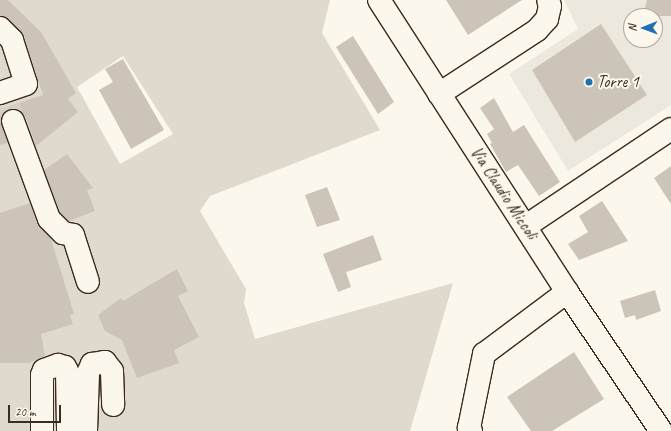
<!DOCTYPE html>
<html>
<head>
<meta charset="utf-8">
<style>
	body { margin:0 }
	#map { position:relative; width:671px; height:431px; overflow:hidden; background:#fbf7ec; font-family:Caveat,sans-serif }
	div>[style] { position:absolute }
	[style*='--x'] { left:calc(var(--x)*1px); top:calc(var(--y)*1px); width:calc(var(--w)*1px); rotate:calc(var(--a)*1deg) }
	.built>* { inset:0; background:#ede8dd }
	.green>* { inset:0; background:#dfd9ce }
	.building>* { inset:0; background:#ccc4b9 }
	.minor-tunnel>* { height:22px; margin-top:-11px; transform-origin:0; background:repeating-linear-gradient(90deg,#d5cec3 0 22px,transparent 0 33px) }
	.roads { filter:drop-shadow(1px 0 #3b2a1e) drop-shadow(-1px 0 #3b2a1e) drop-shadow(0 1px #3b2a1e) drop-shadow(0 -1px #3b2a1e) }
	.minor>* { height:22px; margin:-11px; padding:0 11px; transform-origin:11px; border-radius:11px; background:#fbf7ec }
	.dots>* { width:11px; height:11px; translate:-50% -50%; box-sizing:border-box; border:2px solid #fbf7ec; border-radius:50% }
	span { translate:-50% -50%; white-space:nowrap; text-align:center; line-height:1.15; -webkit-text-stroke:4px #fbf7ec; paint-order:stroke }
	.poi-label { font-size:17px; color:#3b2a1e }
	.left { translate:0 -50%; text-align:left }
	.street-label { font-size:17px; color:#3b2a1e }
	.north { position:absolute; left:623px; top:8px; width:40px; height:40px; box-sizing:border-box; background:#fbf7ec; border:1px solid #aea59a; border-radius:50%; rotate:269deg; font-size:11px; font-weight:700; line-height:16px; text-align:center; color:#3b2a1e }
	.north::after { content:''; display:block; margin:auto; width:14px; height:18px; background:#1f6fb2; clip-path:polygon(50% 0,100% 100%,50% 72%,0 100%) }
	.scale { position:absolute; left:8px; top:405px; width:53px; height:18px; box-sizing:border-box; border:2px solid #3b2a1e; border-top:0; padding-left:5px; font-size:12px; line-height:14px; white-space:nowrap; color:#3b2a1e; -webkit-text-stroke:3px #fbf7ec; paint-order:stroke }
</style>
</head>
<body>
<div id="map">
	<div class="built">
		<i style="clip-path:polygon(evenodd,564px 0,671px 0,671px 105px,568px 171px,509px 74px,578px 29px,564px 0,631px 16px,655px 16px,655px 40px,631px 40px,631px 16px)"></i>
	</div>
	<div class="green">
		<i style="clip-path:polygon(evenodd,0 0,330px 0,322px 33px,380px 130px,210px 196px,200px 211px,246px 289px,244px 303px,255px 339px,453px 283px,410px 431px,0 431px,0 0,123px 56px,173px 134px,120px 164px,77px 87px,123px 56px)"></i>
	</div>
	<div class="building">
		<i style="clip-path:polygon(0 0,8px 0,41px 32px,76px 93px,68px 99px,78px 112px,36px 146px,25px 116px,15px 109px,8px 109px,1px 118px,8px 143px,0 145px,0 109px,43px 95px,24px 36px,9px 19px,0 16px)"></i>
		<i style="clip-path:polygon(446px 0,522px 0,468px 35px)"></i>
		<i style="clip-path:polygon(647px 0,671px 0,671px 16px,643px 16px)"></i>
		<i style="clip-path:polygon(601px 24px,647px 95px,575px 142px,532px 70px)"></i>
		<i style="clip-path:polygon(353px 36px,394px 102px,378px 114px,336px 47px)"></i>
		<i style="clip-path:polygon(123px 59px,164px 130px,131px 149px,99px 90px,113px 82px,105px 69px)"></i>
		<i style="clip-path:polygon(494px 98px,513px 132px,524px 125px,560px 182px,539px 196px,518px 165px,506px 172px,490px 144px,492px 143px,487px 134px,494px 129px,480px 108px)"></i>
		<i style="clip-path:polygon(67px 154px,93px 188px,87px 190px,95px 211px,69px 221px,60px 212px,44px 170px)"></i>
		<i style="clip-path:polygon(671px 166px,671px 204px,654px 178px)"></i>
		<i style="clip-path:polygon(327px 187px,340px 220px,317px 227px,305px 195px)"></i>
		<i style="clip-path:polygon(602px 201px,628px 241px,579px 260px,568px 244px,588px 232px,579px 216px)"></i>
		<i style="clip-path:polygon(30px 203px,37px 224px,51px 239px,74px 314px,70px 315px,73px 324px,41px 334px,45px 356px,29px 363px,0 363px,0 213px)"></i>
		<i style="clip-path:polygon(373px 235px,382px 260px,346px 272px,351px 287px,338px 292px,323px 254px)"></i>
		<i style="clip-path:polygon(177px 269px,188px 291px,178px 296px,199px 337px,174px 350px,179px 363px,137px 378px,122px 340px,105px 331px,98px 315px,121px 298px,123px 301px)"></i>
		<i style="clip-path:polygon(655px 290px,661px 311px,636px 320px,635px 315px,625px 318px,620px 301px)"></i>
		<i style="clip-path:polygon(574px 352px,604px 399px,552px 431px,531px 431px,507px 397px)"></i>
	</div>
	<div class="minor-tunnel">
		<i style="--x:9;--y:106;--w:16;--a:75"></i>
	</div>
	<div class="roads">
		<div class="minor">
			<i style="--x:379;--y:0;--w:347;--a:57.2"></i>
			<i style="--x:567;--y:292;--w:168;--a:55.9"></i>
			<i style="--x:0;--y:28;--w:17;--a:45"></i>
			<i style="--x:12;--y:40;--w:46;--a:72.3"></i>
			<i style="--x:26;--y:84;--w:28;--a:161"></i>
			<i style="--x:439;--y:94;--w:117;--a:-33.1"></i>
			<i style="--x:537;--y:30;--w:15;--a:-48"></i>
			<i style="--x:547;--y:19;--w:13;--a:-77"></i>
			<i style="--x:550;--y:6;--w:6;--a:-108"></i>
			<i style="--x:13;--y:121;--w:104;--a:69.8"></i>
			<i style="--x:49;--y:219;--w:20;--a:45"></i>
			<i style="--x:63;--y:233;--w:10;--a:11"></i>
			<i style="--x:73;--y:235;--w:49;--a:72.3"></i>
			<i style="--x:526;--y:226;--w:174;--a:-33.8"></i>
			<i style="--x:42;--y:431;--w:56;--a:-90"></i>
			<i style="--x:42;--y:375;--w:5;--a:-68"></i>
			<i style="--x:44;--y:370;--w:15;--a:-20"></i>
			<i style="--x:58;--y:365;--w:7;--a:16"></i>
			<i style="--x:65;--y:367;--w:4;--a:63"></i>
			<i style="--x:67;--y:371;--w:60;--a:89"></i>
			<i style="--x:86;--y:431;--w:58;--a:-88"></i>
			<i style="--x:88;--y:373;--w:10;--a:-66"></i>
			<i style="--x:92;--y:364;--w:13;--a:-9"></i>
			<i style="--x:105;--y:362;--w:11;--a:52"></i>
			<i style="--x:112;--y:371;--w:34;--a:88"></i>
			<i style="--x:471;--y:431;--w:4;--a:-124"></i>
			<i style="--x:469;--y:428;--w:76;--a:-78.5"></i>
			<i style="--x:484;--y:354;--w:104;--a:-36.8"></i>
		</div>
	</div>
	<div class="dots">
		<i style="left:589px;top:82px;background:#1f6fb2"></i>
	</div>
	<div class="poi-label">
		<span class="left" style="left:597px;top:82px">Torre 1</span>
	</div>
	<div class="street-label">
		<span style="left:504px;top:193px;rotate:57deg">Via Claudio Miccoli</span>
	</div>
	<div class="north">N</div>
	<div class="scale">20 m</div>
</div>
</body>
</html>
